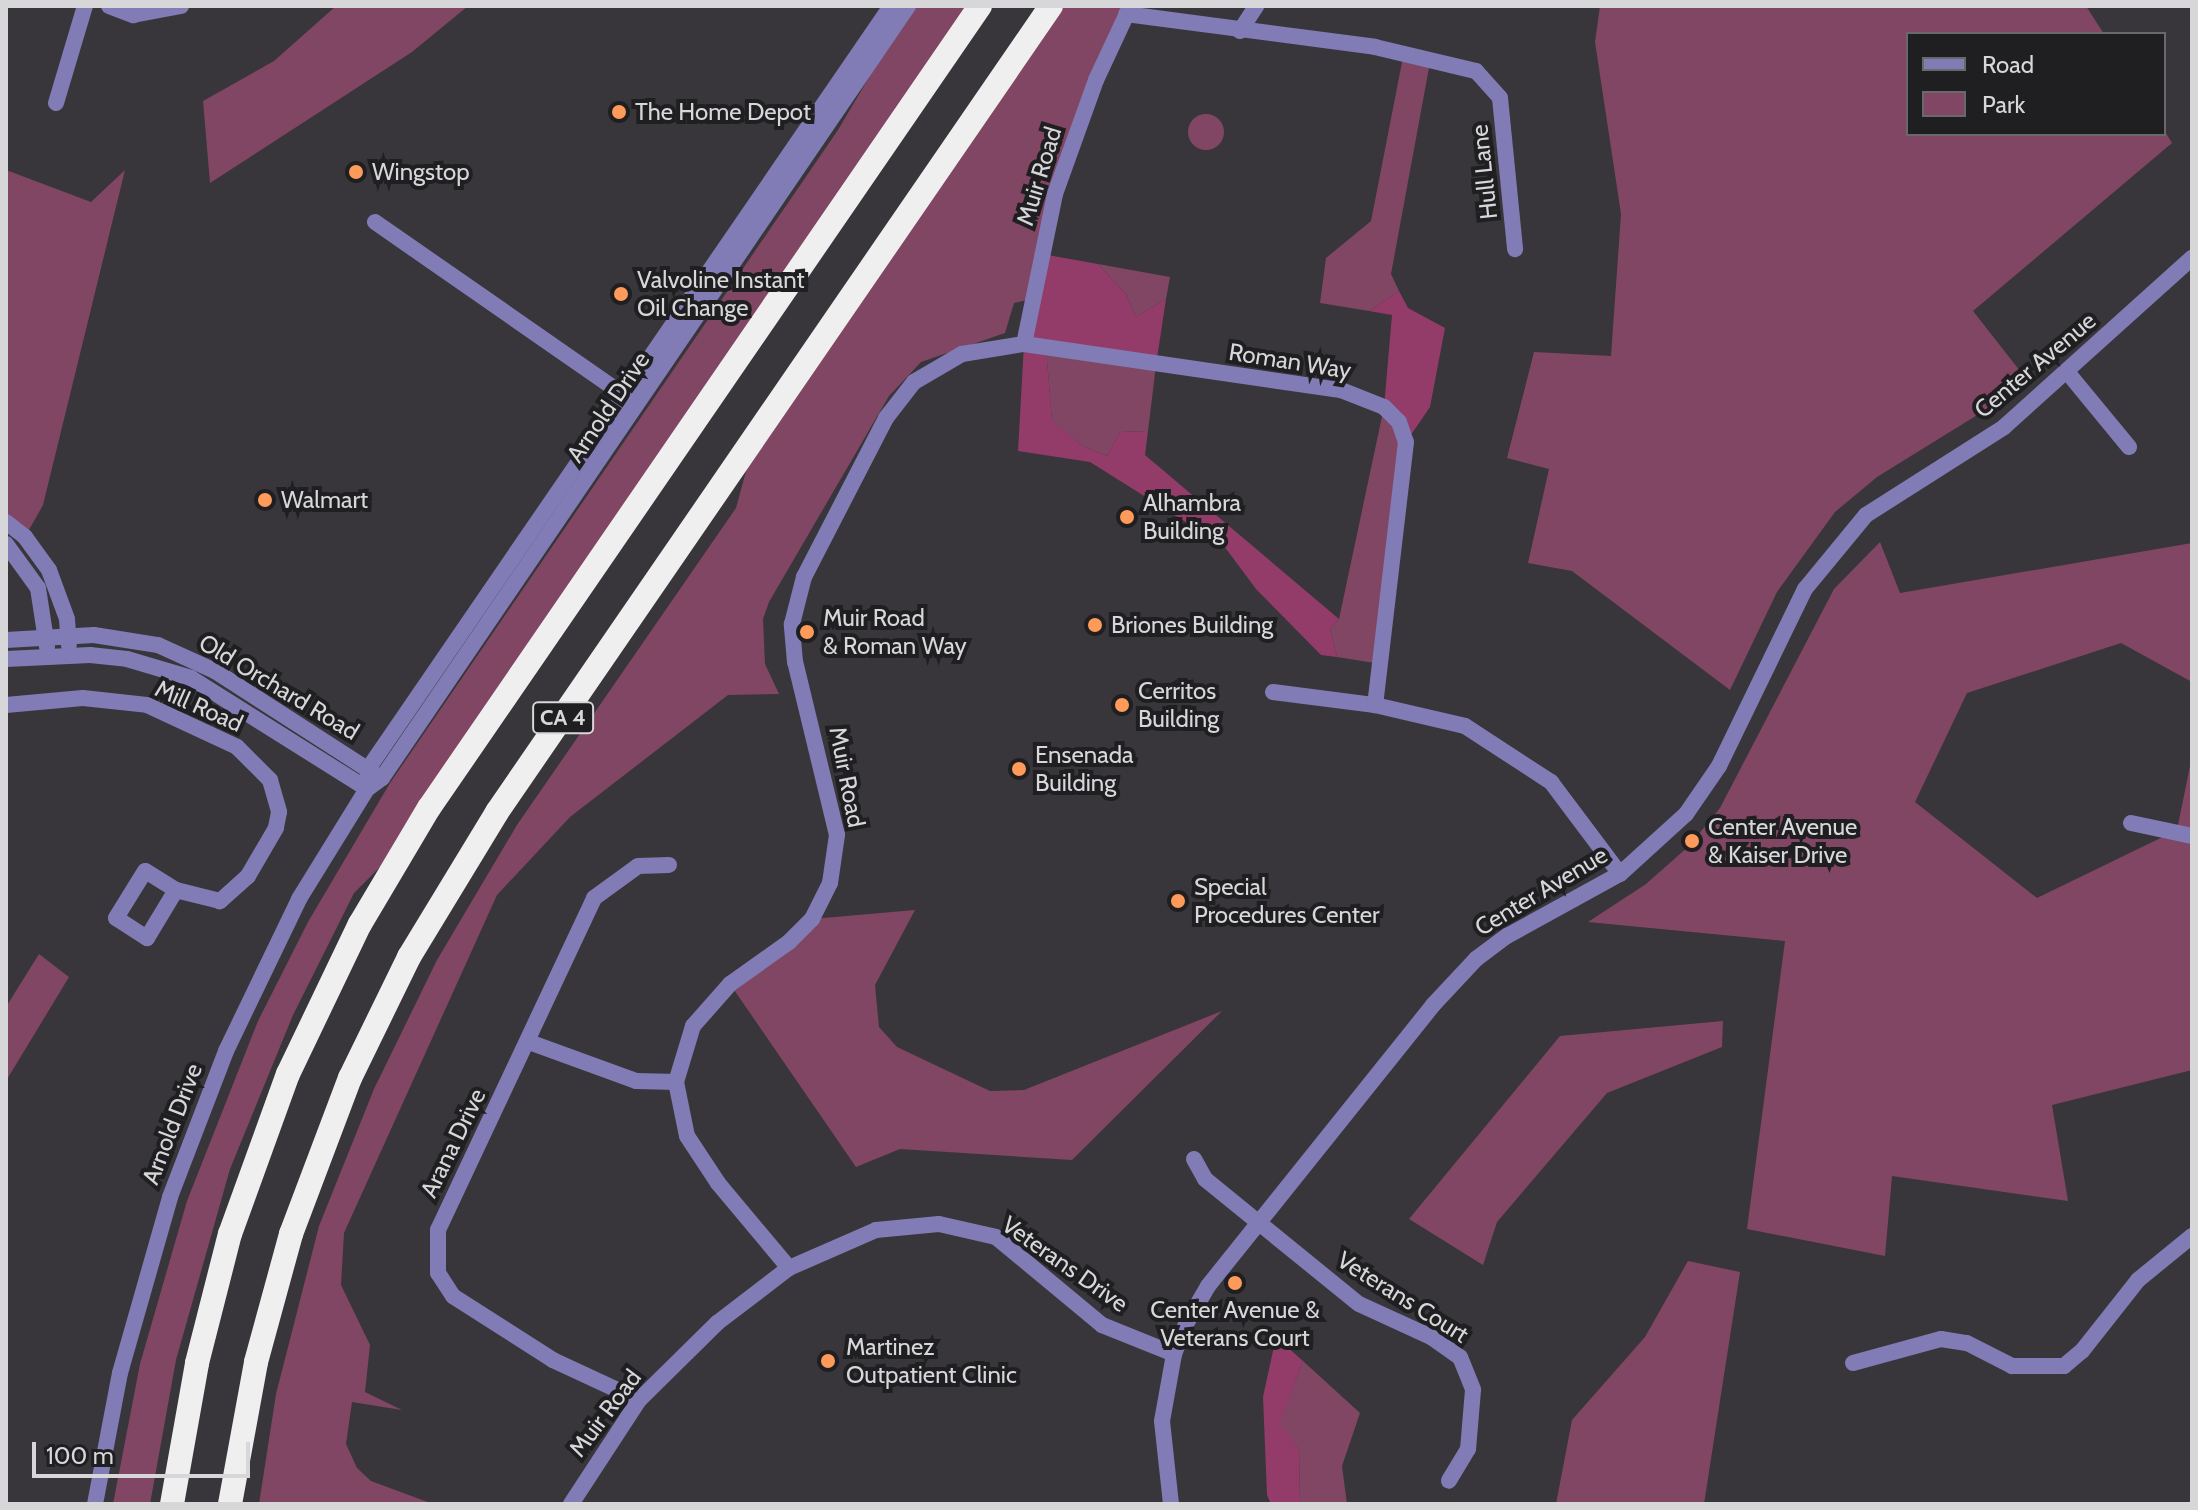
<!DOCTYPE html>
<html>
<head>
<meta charset="utf-8">
<style>
	body { margin:0 }
	#map { position:relative; width:2198px; height:1510px; overflow:hidden; background:#38363a; font-family:Cabin,sans-serif }
	div>[style] { position:absolute }
	[style*='--x'] { left:calc(var(--x)*1px); top:calc(var(--y)*1px); width:calc(var(--w)*1px); rotate:calc(var(--a)*1deg) }
	.green>* { inset:0; background:#804663 }
	.round { border-radius:50% }
	.forest>* { inset:0; background:#933c6a }
	.minor>* { height:16px; margin:-8px; padding:0 8px; transform-origin:8px; border-radius:8px; background:#817cb5 }
	.highway>* { height:24px; margin:-12px; padding:0 12px; transform-origin:12px; border-radius:12px; background:#efefef }
	.dots>* { width:22px; height:22px; translate:-50% -50%; box-sizing:border-box; border:4px solid #1f1e20; border-radius:50% }
	span { translate:-50% -50%; white-space:nowrap; text-align:center; line-height:1.15; -webkit-text-stroke:8px #1f1e20; paint-order:stroke }
	.shield-label span { padding:2px 6px; background:#1f1e20; border:2px solid; border-radius:6px; -webkit-text-stroke-width:0 }
	.shield-label { font-size:22px; color:#d7d6d8; font-weight:700 }
	.poi-label { font-size:24px; color:#d7d6d8 }
	.left { translate:0 -50%; text-align:left }
	.street-label { font-size:24px; color:#d7d6d8 }
	.frame { position:absolute; inset:0; border:8px solid #d7d6d8; pointer-events:none }
	.legend { position:absolute; left:1906px; top:32px; width:260px; height:104px; box-sizing:border-box; background:#1f1e20; border:2px solid #69686a; margin:0; padding:10px 14px; list-style:none; font-size:24px; color:#d7d6d8 }
	.legend li { display:flex; align-items:center; gap:16px; height:40px }
	.legend b { width:40px; border:2px solid #69686a }
	.scale { position:absolute; left:32px; top:1442px; width:218px; height:36px; box-sizing:border-box; border:4px solid #d7d6d8; border-top:0; padding-left:10px; font-size:24px; line-height:28px; white-space:nowrap; color:#d7d6d8; -webkit-text-stroke:6px #1f1e20; paint-order:stroke }
</style>
</head>
<body>
<div id="map">
	<div class="green">
		<i style="clip-path:polygon(336px 6px,468px 6px,412px 52px,210px 183px,203px 101px,274px 61px)"></i>
		<i style="clip-path:polygon(911px 6px,980px 6px,411px 836px,354px 893px,293px 1015px,230px 1169px,176px 1360px,150px 1504px,113px 1504px,140px 1364px,187px 1201px,258px 1021px,308px 922px,390px 783px,838px 130px)"></i>
		<i style="clip-path:polygon(1051px 6px,1130px 6px,1096px 80px,1032px 299px,1014px 303px,1005px 333px,921px 362px,889px 396px,769px 602px,763px 619px,765px 664px,779px 694px,728px 695px,570px 817px,497px 895px,344px 1233px,341px 1285px,370px 1345px,365px 1392px,402px 1410px,352px 1402px,346px 1444px,357px 1468px,371px 1481px,433px 1504px,259px 1504px,276px 1394px,319px 1226px,374px 1089px,437px 960px,517px 825px,736px 508px,755px 438px)"></i>
		<i style="clip-path:polygon(1600px 6px,2086px 6px,2104px 34px,1908px 34px,1908px 134px,2164px 134px,2164px 130px,2172px 143px,1973px 311px,2024px 376px,1987px 409px,1877px 477px,1835px 512px,1777px 592px,1730px 690px,1572px 571px,1528px 563px,1549px 469px,1507px 458px,1534px 352px,1611px 356px,1621px 214px,1595px 42px)"></i>
		<i style="clip-path:polygon(1404px 52px,1431px 57px,1391px 274px,1399px 291px,1369px 311px,1320px 303px,1326px 258px,1371px 221px)"></i>
		<i class="round" style="left:1188px;top:114px;width:36px;height:36px"></i>
		<i style="clip-path:polygon(6px 170px,91px 202px,125px 170px,43px 505px,25px 537px,6px 522px)"></i>
		<i style="clip-path:polygon(1098px 264px,1170px 277px,1166px 299px,1136px 317px,1126px 294px)"></i>
		<i style="clip-path:polygon(1046px 348px,1156px 365px,1148px 431px,1120px 432px,1107px 456px,1081px 445px,1052px 421px)"></i>
		<i style="clip-path:polygon(1384px 407px,1406px 442px,1381px 664px,1337px 657px,1330px 629px,1339px 619px)"></i>
		<i style="clip-path:polygon(1880px 542px,1900px 593px,2192px 543px,2192px 682px,2121px 643px,1967px 693px,1915px 802px,2037px 898px,2177px 830px,2192px 756px,2192px 1070px,2052px 1105px,2068px 1201px,1892px 1176px,1885px 1256px,1747px 1229px,1785px 941px,1588px 922px,1646px 884px,1689px 846px,1720px 808px,1834px 589px)"></i>
		<i style="clip-path:polygon(915px 910px,875px 985px,879px 1027px,897px 1047px,990px 1091px,1024px 1090px,1222px 1011px,1072px 1160px,900px 1149px,856px 1167px,730px 984px,812px 919px)"></i>
		<i style="clip-path:polygon(39px 954px,69px 977px,6px 1081px,6px 1007px)"></i>
		<i style="clip-path:polygon(1723px 1021px,1722px 1047px,1607px 1093px,1497px 1222px,1483px 1265px,1409px 1219px,1560px 1036px)"></i>
		<i style="clip-path:polygon(1688px 1261px,1740px 1272px,1704px 1504px,1556px 1504px,1572px 1420px,1645px 1337px)"></i>
		<i style="clip-path:polygon(1303px 1361px,1360px 1413px,1342px 1466px,1347px 1504px,1300px 1504px,1299px 1449px,1279px 1425px)"></i>
	</div>
	<div class="forest">
		<i style="clip-path:polygon(1042px 254px,1098px 264px,1126px 294px,1136px 317px,1166px 299px,1156px 365px,1046px 348px,1052px 420px,1081px 445px,1107px 456px,1120px 432px,1148px 431px,1145px 455px,1339px 619px,1330px 629px,1337px 657px,1321px 655px,1256px 589px,1224px 546px,1090px 462px,1018px 451px,1024px 344px)"></i>
		<i style="clip-path:polygon(1399px 291px,1408px 308px,1445px 328px,1430px 407px,1406px 442px,1384px 407px,1392px 315px,1369px 311px)"></i>
		<i style="clip-path:polygon(1276px 1337px,1303px 1361px,1280px 1424px,1299px 1449px,1300px 1504px,1271px 1504px,1267px 1495px,1263px 1397px)"></i>
	</div>
	<div class="minor">
		<i style="--x:109;--y:6;--w:26;--a:21"></i>
		<i style="--x:133;--y:15;--w:49;--a:-10.6"></i>
		<i style="--x:1126;--y:14;--w:251;--a:7.5"></i>
		<i style="--x:1375;--y:47;--w:104;--a:13.4"></i>
		<i style="--x:1476;--y:71;--w:36;--a:48"></i>
		<i style="--x:1500;--y:98;--w:152;--a:84.3"></i>
		<i style="--x:1240;--y:31;--w:30;--a:-57"></i>
		<i style="--x:56;--y:103;--w:101;--a:-73.4"></i>
		<i style="--x:375;--y:222;--w:314;--a:34.8"></i>
		<i style="--x:1024;--y:344;--w:153;--a:-78.3"></i>
		<i style="--x:1055;--y:194;--w:121;--a:-70.2"></i>
		<i style="--x:1096;--y:80;--w:81;--a:-65"></i>
		<i style="--x:2068;--y:373;--w:96;--a:50.5"></i>
		<i style="--x:6;--y:522;--w:24;--a:38"></i>
		<i style="--x:25;--y:537;--w:41;--a:54"></i>
		<i style="--x:49;--y:570;--w:52;--a:69.8"></i>
		<i style="--x:67;--y:619;--w:26;--a:86"></i>
		<i style="--x:6;--y:544;--w:54;--a:54"></i>
		<i style="--x:38;--y:588;--w:60;--a:81.3"></i>
		<i style="--x:6;--y:640;--w:88;--a:-3.3"></i>
		<i style="--x:94;--y:635;--w:65;--a:8.9"></i>
		<i style="--x:158;--y:645;--w:63;--a:24.5"></i>
		<i style="--x:215;--y:671;--w:190;--a:32.8"></i>
		<i style="--x:6;--y:659;--w:84;--a:-2.7"></i>
		<i style="--x:90;--y:655;--w:37;--a:6"></i>
		<i style="--x:127;--y:659;--w:67;--a:16.5"></i>
		<i style="--x:191;--y:678;--w:208;--a:32.2"></i>
		<i style="--x:1273;--y:692;--w:103;--a:7.3"></i>
		<i style="--x:1375;--y:705;--w:92;--a:13.1"></i>
		<i style="--x:1465;--y:726;--w:103;--a:33.1"></i>
		<i style="--x:1551;--y:782;--w:115;--a:53.1"></i>
		<i style="--x:6;--y:705;--w:77;--a:-5.2"></i>
		<i style="--x:83;--y:698;--w:64;--a:6.2"></i>
		<i style="--x:147;--y:705;--w:99;--a:25"></i>
		<i style="--x:237;--y:747;--w:47;--a:45"></i>
		<i style="--x:270;--y:780;--w:33;--a:74"></i>
		<i style="--x:279;--y:812;--w:16;--a:101"></i>
		<i style="--x:276;--y:828;--w:56;--a:120.3"></i>
		<i style="--x:248;--y:876;--w:38;--a:138"></i>
		<i style="--x:220;--y:901;--w:45;--a:-166"></i>
		<i style="--x:176;--y:890;--w:36;--a:-148"></i>
		<i style="--x:145;--y:871;--w:55;--a:121.7"></i>
		<i style="--x:116;--y:918;--w:37;--a:33"></i>
		<i style="--x:147;--y:938;--w:56;--a:-58.9"></i>
		<i style="--x:367;--y:789;--w:20;--a:-87"></i>
		<i style="--x:368;--y:769;--w:925;--a:-55.57"></i>
		<i style="--x:2131;--y:823;--w:62;--a:12"></i>
		<i style="--x:529;--y:1042;--w:114;--a:20"></i>
		<i style="--x:636;--y:1081;--w:40;--a:1.4"></i>
		<i style="--x:1194;--y:1159;--w:23;--a:61"></i>
		<i style="--x:1205;--y:1179;--w:198;--a:39.1"></i>
		<i style="--x:1359;--y:1304;--w:79;--a:24.6"></i>
		<i style="--x:1431;--y:1337;--w:35;--a:35"></i>
		<i style="--x:1460;--y:1357;--w:35;--a:68"></i>
		<i style="--x:1473;--y:1390;--w:59;--a:94.8"></i>
		<i style="--x:1468;--y:1449;--w:37;--a:121"></i>
		<i style="--x:789;--y:1268;--w:111;--a:-129.9"></i>
		<i style="--x:718;--y:1183;--w:56;--a:-123.4"></i>
		<i style="--x:687;--y:1136;--w:55;--a:-101.5"></i>
		<i style="--x:676;--y:1082;--w:59;--a:-73.1"></i>
		<i style="--x:693;--y:1026;--w:56;--a:-48.6"></i>
		<i style="--x:730;--y:984;--w:72;--a:-35.4"></i>
		<i style="--x:789;--y:942;--w:33;--a:-45"></i>
		<i style="--x:812;--y:919;--w:40;--a:-63.4"></i>
		<i style="--x:830;--y:883;--w:49;--a:-81.7"></i>
		<i style="--x:837;--y:835;--w:178;--a:-103.6"></i>
		<i style="--x:795;--y:662;--w:38;--a:-95"></i>
		<i style="--x:792;--y:624;--w:49;--a:-75.7"></i>
		<i style="--x:804;--y:577;--w:179;--a:-62.7"></i>
		<i style="--x:886;--y:418;--w:46;--a:-52.1"></i>
		<i style="--x:914;--y:382;--w:56;--a:-30.3"></i>
		<i style="--x:962;--y:354;--w:63;--a:-9.2"></i>
		<i style="--x:1024;--y:344;--w:320;--a:8.3"></i>
		<i style="--x:1341;--y:390;--w:46;--a:21.6"></i>
		<i style="--x:1384;--y:407;--w:21;--a:45"></i>
		<i style="--x:1399;--y:422;--w:21;--a:71"></i>
		<i style="--x:1406;--y:442;--w:265;--a:96.7"></i>
		<i style="--x:1853;--y:1363;--w:91;--a:-15.3"></i>
		<i style="--x:1941;--y:1339;--w:26;--a:9"></i>
		<i style="--x:1967;--y:1343;--w:51;--a:27.1"></i>
		<i style="--x:2012;--y:1366;--w:52;--a:0"></i>
		<i style="--x:2064;--y:1366;--w:23;--a:-40"></i>
		<i style="--x:2082;--y:1351;--w:90;--a:-51.7"></i>
		<i style="--x:2138;--y:1280;--w:70;--a:-39.2"></i>
		<i style="--x:639;--y:1400;--w:95;--a:-155.1"></i>
		<i style="--x:553;--y:1360;--w:119;--a:-147.4"></i>
		<i style="--x:453;--y:1296;--w:27;--a:-123"></i>
		<i style="--x:438;--y:1273;--w:43;--a:-90"></i>
		<i style="--x:438;--y:1230;--w:367;--a:-64.8"></i>
		<i style="--x:594;--y:898;--w:54;--a:-36"></i>
		<i style="--x:638;--y:866;--w:31;--a:-2"></i>
		<i style="--x:95;--y:1504;--w:133;--a:-79.2"></i>
		<i style="--x:120;--y:1373;--w:183;--a:-74.1"></i>
		<i style="--x:170;--y:1197;--w:156;--a:-69"></i>
		<i style="--x:226;--y:1051;--w:169;--a:-64.3"></i>
		<i style="--x:299;--y:899;--w:129;--a:-58.3"></i>
		<i style="--x:367;--y:789;--w:19;--a:-36"></i>
		<i style="--x:382;--y:778;--w:934;--a:-55.73"></i>
		<i style="--x:571;--y:1504;--w:124;--a:-56.8"></i>
		<i style="--x:639;--y:1400;--w:110;--a:-44.6"></i>
		<i style="--x:717;--y:1323;--w:91;--a:-37.4"></i>
		<i style="--x:789;--y:1268;--w:95;--a:-23.6"></i>
		<i style="--x:876;--y:1230;--w:63;--a:-5.4"></i>
		<i style="--x:939;--y:1224;--w:58;--a:12.8"></i>
		<i style="--x:996;--y:1237;--w:138;--a:39.7"></i>
		<i style="--x:1102;--y:1325;--w:78;--a:21.9"></i>
		<i style="--x:1171;--y:1504;--w:83;--a:-96.2"></i>
		<i style="--x:1162;--y:1421;--w:68;--a:-79.8"></i>
		<i style="--x:1174;--y:1354;--w:32;--a:-68"></i>
		<i style="--x:1186;--y:1324;--w:44;--a:-59.9"></i>
		<i style="--x:1208;--y:1286;--w:360;--a:-51.3"></i>
		<i style="--x:1433;--y:1005;--w:63;--a:-46.9"></i>
		<i style="--x:1476;--y:959;--w:39;--a:-37"></i>
		<i style="--x:1507;--y:936;--w:129;--a:-28.8"></i>
		<i style="--x:1620;--y:874;--w:89;--a:-42.3"></i>
		<i style="--x:1686;--y:814;--w:58;--a:-55.5"></i>
		<i style="--x:1719;--y:766;--w:197;--a:-64.1"></i>
		<i style="--x:1805;--y:589;--w:96;--a:-50.5"></i>
		<i style="--x:1866;--y:515;--w:164;--a:-32.5"></i>
		<i style="--x:2004;--y:427;--w:253;--a:-42"></i>
	</div>
	<div class="highway">
		<i style="--x:172;--y:1504;--w:143;--a:-79.9"></i>
		<i style="--x:197;--y:1363;--w:133;--a:-75.7"></i>
		<i style="--x:230;--y:1234;--w:170;--a:-70.1"></i>
		<i style="--x:288;--y:1074;--w:166;--a:-64.4"></i>
		<i style="--x:360;--y:924;--w:135;--a:-59.3"></i>
		<i style="--x:429;--y:808;--w:973;--a:-55.51"></i>
		<i style="--x:230;--y:1504;--w:144;--a:-79.6"></i>
		<i style="--x:256;--y:1362;--w:133;--a:-74.7"></i>
		<i style="--x:291;--y:1234;--w:167;--a:-69.3"></i>
		<i style="--x:350;--y:1078;--w:135;--a:-64"></i>
		<i style="--x:409;--y:957;--w:170;--a:-58.7"></i>
		<i style="--x:497;--y:812;--w:978;--a:-55.5"></i>
	</div>
	<div class="dots">
		<i style="left:619px;top:112px;background:#ff9b5a"></i>
		<i style="left:356px;top:172px;background:#ff9b5a"></i>
		<i style="left:621px;top:294px;background:#ff9b5a"></i>
		<i style="left:265px;top:500px;background:#ff9b5a"></i>
		<i style="left:1127px;top:517px;background:#ff9b5a"></i>
		<i style="left:1095px;top:625px;background:#ff9b5a"></i>
		<i style="left:807px;top:632px;background:#ff9b5a"></i>
		<i style="left:1122px;top:705px;background:#ff9b5a"></i>
		<i style="left:1019px;top:769px;background:#ff9b5a"></i>
		<i style="left:1692px;top:841px;background:#ff9b5a"></i>
		<i style="left:1178px;top:901px;background:#ff9b5a"></i>
		<i style="left:1235px;top:1283px;background:#ff9b5a"></i>
		<i style="left:828px;top:1361px;background:#ff9b5a"></i>
	</div>
	<div class="shield-label">
		<span style="left:563px;top:718px">CA 4</span>
	</div>
	<div class="poi-label">
		<span class="left" style="left:635px;top:112px">The Home Depot</span>
		<span class="left" style="left:372px;top:172px">Wingstop</span>
		<span class="left" style="left:637px;top:294px">Valvoline Instant<br>Oil Change</span>
		<span class="left" style="left:281px;top:500px">Walmart</span>
		<span class="left" style="left:1143px;top:517px">Alhambra<br>Building</span>
		<span class="left" style="left:823px;top:632px">Muir Road<br>&amp; Roman Way</span>
		<span class="left" style="left:1111px;top:625px">Briones Building</span>
		<span class="left" style="left:1138px;top:705px">Cerritos<br>Building</span>
		<span class="left" style="left:1035px;top:769px">Ensenada<br>Building</span>
		<span class="left" style="left:1708px;top:841px">Center Avenue<br>&amp; Kaiser Drive</span>
		<span class="left" style="left:1194px;top:901px">Special<br>Procedures Center</span>
		<span style="left:1235px;top:1324px">Center Avenue &amp;<br>Veterans Court</span>
		<span class="left" style="left:846px;top:1361px">Martinez<br>Outpatient Clinic</span>
	</div>
	<div class="street-label">
		<span style="left:1484px;top:172px;rotate:-96deg">Hull Lane</span>
		<span style="left:1039px;top:176px;rotate:-73deg">Muir Road</span>
		<span style="left:1290px;top:361px;rotate:9deg">Roman Way</span>
		<span style="left:2035px;top:365px;rotate:-40deg">Center Avenue</span>
		<span style="left:608px;top:407px;rotate:-56deg">Arnold Drive</span>
		<span style="left:279px;top:687px;rotate:31deg">Old Orchard Road</span>
		<span style="left:199px;top:706px;rotate:24deg">Mill Road</span>
		<span style="left:847px;top:777px;rotate:79deg">Muir Road</span>
		<span style="left:1541px;top:891px;rotate:-31deg">Center Avenue</span>
		<span style="left:172px;top:1124px;rotate:-69deg">Arnold Drive</span>
		<span style="left:453px;top:1143px;rotate:-64deg">Arana Drive</span>
		<span style="left:1065px;top:1264px;rotate:35deg">Veterans Drive</span>
		<span style="left:1403px;top:1297px;rotate:32deg">Veterans Court</span>
		<span style="left:605px;top:1413px;rotate:-53deg">Muir Road</span>
	</div>
	<div class="frame"></div>
	<ul class="legend">
	<li><b style="height:10px;background:#817cb5"></b>Road</li>
	<li><b style="height:22px;background:#804663"></b>Park</li>
	</ul>
	<div class="scale">100 m</div>
</div>
</body>
</html>
